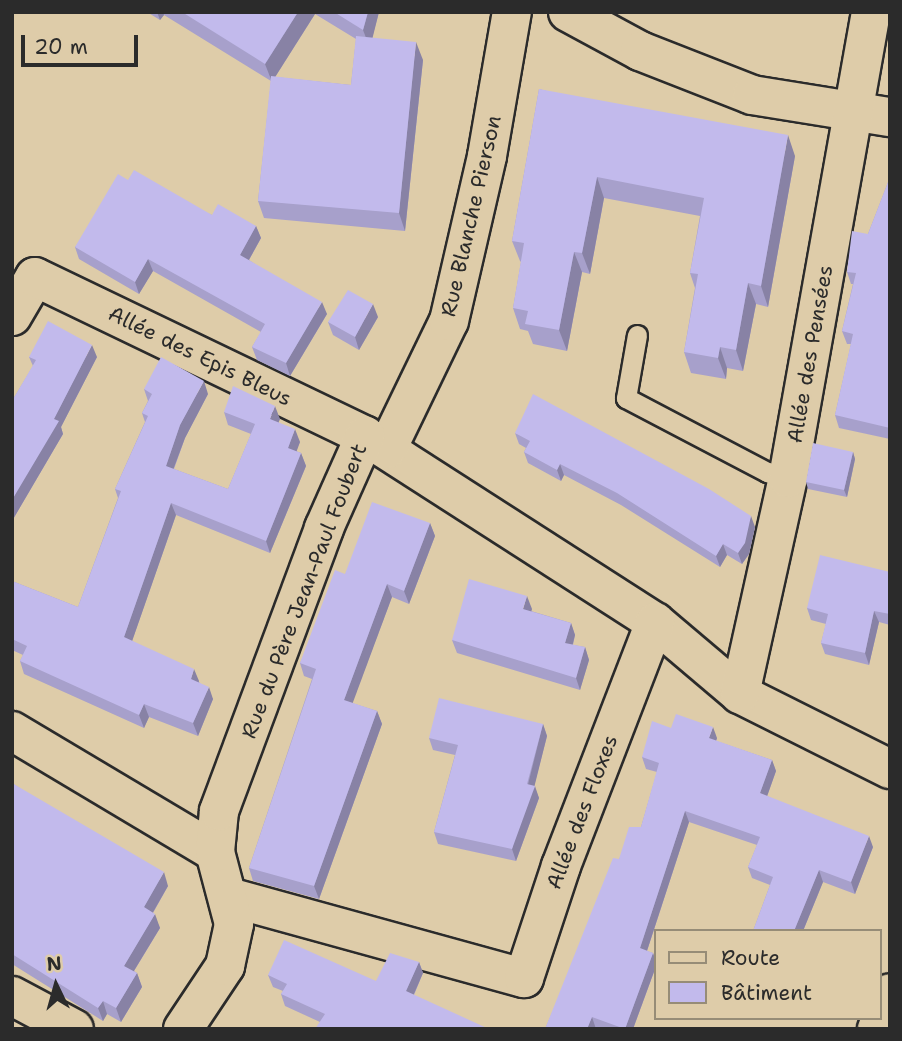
<!DOCTYPE html>
<html>
<head>
<meta charset="utf-8">
<style>
	body { margin:0 }
	#map { position:relative; width:902px; height:1041px; overflow:hidden; background:#decca9; font-family:"Shantell Sans",sans-serif }
	div>[style] { position:absolute }
	[style*='--x'] { left:calc(var(--x)*1px); top:calc(var(--y)*1px); width:calc(var(--w)*1px); rotate:calc(var(--a)*1deg) }
	.roads { filter:drop-shadow(2px 0 #2b2b2b) drop-shadow(-2px 0 #2b2b2b) drop-shadow(0 2px #2b2b2b) drop-shadow(0 -2px #2b2b2b) }
	.lane>* { height:19px; margin:-9.5px; padding:0 9.5px; transform-origin:9.5px; border-radius:9.5px; background:#decca9 }
	.street>* { height:38px; margin:-19px; padding:0 19px; transform-origin:19px; border-radius:19px; background:#decca9 }
	.wall>* { inset:0; background:#a7a0cb }
	.shaded-wall>* { inset:0; background:#8882a5 }
	.building>* { inset:0; background:#c2baec }
	span { translate:-50% -50%; white-space:nowrap; text-align:center; line-height:1.15; -webkit-text-stroke:5px #decca9; paint-order:stroke }
	.street-label { font-size:21px; color:#2b2b2b }
	.frame { position:absolute; inset:0; border:14px solid #2b2b2b; pointer-events:none }
	.legend { position:absolute; left:654px; top:929px; width:228px; height:91px; box-sizing:border-box; background:#decca9; border:2px solid #968c77; margin:0; padding:9px 12px; list-style:none; font-size:21px; color:#2b2b2b }
	.legend li { display:flex; align-items:center; gap:14px; height:35px }
	.legend b { width:35px; border:2px solid #968c77 }
	.north { position:absolute; left:21px; top:950px; width:70px; height:70px; -webkit-text-stroke:5px #decca9; paint-order:stroke; rotate:355deg; font-size:19px; font-weight:700; line-height:28px; text-align:center; color:#2b2b2b }
	.north::after { content:''; display:block; margin:auto; width:24px; height:32px; background:#2b2b2b; clip-path:polygon(50% 0,100% 100%,50% 72%,0 100%) }
	.scale { position:absolute; left:21px; top:35px; width:117px; height:32px; box-sizing:border-box; border:4px solid #2b2b2b; border-top:0; padding-left:9px; font-size:21px; line-height:24px; white-space:nowrap; color:#2b2b2b; -webkit-text-stroke:5px #decca9; paint-order:stroke }
</style>
</head>
<body>
<div id="map">
	<div class="roads">
		<div class="lane">
			<i style="--x:637;--y:335;--w:64;--a:99.9"></i>
			<i style="--x:626;--y:398;--w:159;--a:27.7"></i>
			<i style="--x:767;--y:472;--w:22;--a:16"></i>
		</div>
		<div class="street">
			<i style="--x:568;--y:12;--w:82;--a:28.4"></i>
			<i style="--x:640;--y:51;--w:120;--a:21.4"></i>
			<i style="--x:752;--y:95;--w:140;--a:9.1"></i>
			<i style="--x:12;--y:316;--w:45;--a:-59.5"></i>
			<i style="--x:35;--y:277;--w:366;--a:25.7"></i>
			<i style="--x:365;--y:436;--w:345;--a:32.7"></i>
			<i style="--x:655;--y:622;--w:111;--a:40.3"></i>
			<i style="--x:740;--y:694;--w:168;--a:26.6"></i>
			<i style="--x:387;--y:449;--w:142;--a:-64.2"></i>
			<i style="--x:449;--y:321;--w:169;--a:-77"></i>
			<i style="--x:487;--y:156;--w:146;--a:-80.2"></i>
			<i style="--x:740;--y:694;--w:221;--a:-77.5"></i>
			<i style="--x:788;--y:478;--w:473;--a:-79.9"></i>
			<i style="--x:12;--y:731;--w:236;--a:30.8"></i>
			<i style="--x:229;--y:897;--w:306;--a:15.4"></i>
			<i style="--x:524;--y:978;--w:118;--a:-71.7"></i>
			<i style="--x:561;--y:866;--w:261;--a:-68.9"></i>
			<i style="--x:12;--y:996;--w:70;--a:28"></i>
			<i style="--x:183;--y:1029;--w:76;--a:-56.3"></i>
			<i style="--x:225;--y:966;--w:43;--a:-77.9"></i>
			<i style="--x:234;--y:924;--w:74;--a:-104.8"></i>
			<i style="--x:215;--y:852;--w:41;--a:-84.4"></i>
			<i style="--x:219;--y:811;--w:302;--a:-69.6"></i>
			<i style="--x:324;--y:528;--w:101;--a:-66"></i>
			<i style="--x:877;--y:1029;--w:38;--a:-70"></i>
		</div>
	</div>
	<div class="wall">
		<i style="clip-path:polygon(evenodd,147px 12px,379px 12px,372px 38px,423px 60px,405px 231px,264px 218px,258px 201px,271px 81px,164px 15px,160px 20px,147px 12px,315px 14px,356px 39px,351px 85px,275px 77px,315px 14px)"></i>
		<i style="clip-path:polygon(539px 89px,795px 156px,768px 307px,756px 304px,743px 371px,727px 368px,726px 379px,691px 373px,684px 352px,695px 288px,690px 273px,700px 216px,604px 198px,590px 274px,582px 272px,567px 351px,533px 344px,528px 331px,520px 329px,513px 308px,521px 262px,520px 261px,512px 241px)"></i>
		<i style="clip-path:polygon(890px 177px,890px 439px,839px 428px,835px 415px,851px 344px,847px 344px,842px 331px,853px 284px,851px 284px,847px 272px,868px 234px)"></i>
		<i style="clip-path:polygon(128px 180px,212px 215px,256px 226px,261px 238px,249px 260px,327px 314px,290px 376px,257px 360px,252px 347px,261px 332px,153px 271px,139px 294px,79px 259px,75px 247px)"></i>
		<i style="clip-path:polygon(378px 317px,359px 350px,333px 335px,328px 322px)"></i>
		<i style="clip-path:polygon(29px 357px,97px 357px,61px 427px,63px 434px,12px 521px,12px 401px,33px 366px)"></i>
		<i style="clip-path:polygon(144px 389px,208px 394px,185px 438px,174px 469px,228px 489px,251px 434px,228px 425px,224px 412px,280px 419px,278px 422px,300px 442px,296px 451px,301px 453px,306px 466px,270px 553px,176px 515px,132px 641px,199px 681px,199px 682px,213px 699px,198px 736px,149px 717px,144px 728px,24px 674px,20px 661px,23px 655px,12px 650px,12px 581px,78px 607px,118px 498px,115px 489px,145px 422px,142px 413px,148px 401px)"></i>
		<i style="clip-path:polygon(515px 433px,755px 527px,749px 554px,742px 564px,727px 555px,720px 567px,621px 505px,564px 475px,561px 481px,528px 463px,524px 452px,526px 448px,519px 444px)"></i>
		<i style="clip-path:polygon(853px 452px,855px 459px,847px 497px,808px 489px,806px 482px)"></i>
		<i style="clip-path:polygon(430px 523px,435px 536px,409px 604px,392px 597px,352px 703px,377px 711px,382px 724px,319px 899px,253px 881px,249px 868px,312px 679px,304px 676px,300px 663px,345px 574px)"></i>
		<i style="clip-path:polygon(890px 572px,890px 625px,879px 622px,869px 665px,825px 654px,821px 643px,826px 624px,811px 620px,807px 608px)"></i>
		<i style="clip-path:polygon(532px 609px,531px 611px,571px 623px,575px 635px,573px 645px,585px 647px,589px 660px,580px 690px,457px 653px,452px 640px)"></i>
		<i style="clip-path:polygon(543px 724px,547px 736px,534px 786px,539px 798px,516px 861px,438px 844px,434px 832px,455px 755px,433px 750px,429px 738px)"></i>
		<i style="clip-path:polygon(671px 728px,717px 738px,716px 741px,772px 760px,776px 771px,767px 796px,873px 847px,855px 894px,823px 882px,803px 931px,753px 931px,770px 885px,752px 878px,748px 867px,757px 845px,689px 822px,647px 951px,653px 953px,655px 959px,655px 969px,633px 1029px,545px 1029px,619px 859px,641px 827px,657px 772px,646px 769px,642px 757px)"></i>
		<i style="clip-path:polygon(12px 783px,168px 886px,153px 913px,160px 928px,134px 971px,137px 973px,142px 987px,121px 1022px,107px 1014px,103px 1021px,12px 964px)"></i>
		<i style="clip-path:polygon(419px 962px,423px 973px,414px 995px,320px 1022px,285px 1006px,281px 994px,283px 991px,273px 987px,268px 975px,376px 981px)"></i>
	</div>
	<div class="shaded-wall">
		<i style="clip-path:polygon(157px 12px,163px 12px,164px 15px,160px 20px)"></i>
		<i style="clip-path:polygon(298px 12px,314px 12px,315px 14px,272px 82px,265px 64px)"></i>
		<i style="clip-path:polygon(368px 12px,379px 12px,370px 48px,363px 30px)"></i>
		<i style="clip-path:polygon(416px 42px,423px 60px,405px 231px,399px 213px)"></i>
		<i style="clip-path:polygon(788px 135px,795px 156px,768px 307px,761px 286px)"></i>
		<i style="clip-path:polygon(597px 177px,604px 198px,590px 274px,582px 253px)"></i>
		<i style="clip-path:polygon(256px 226px,261px 238px,245px 267px,240px 255px)"></i>
		<i style="clip-path:polygon(574px 252px,582px 272px,567px 351px,559px 330px)"></i>
		<i style="clip-path:polygon(148px 259px,153px 271px,139px 294px,135px 282px)"></i>
		<i style="clip-path:polygon(748px 283px,756px 304px,743px 371px,736px 350px)"></i>
		<i style="clip-path:polygon(322px 302px,327px 314px,290px 376px,286px 363px)"></i>
		<i style="clip-path:polygon(373px 304px,378px 317px,359px 350px,355px 337px)"></i>
		<i style="clip-path:polygon(92px 345px,97px 357px,61px 427px,63px 434px,12px 521px,12px 500px)"></i>
		<i style="clip-path:polygon(720px 347px,727px 368px,726px 379px,718px 358px)"></i>
		<i style="clip-path:polygon(204px 381px,208px 394px,185px 438px,170px 478px,166px 466px,180px 425px)"></i>
		<i style="clip-path:polygon(275px 406px,280px 419px,275px 431px,270px 419px)"></i>
		<i style="clip-path:polygon(295px 429px,300px 442px,293px 461px,288px 448px)"></i>
		<i style="clip-path:polygon(853px 452px,855px 459px,847px 497px,844px 490px)"></i>
		<i style="clip-path:polygon(301px 453px,306px 466px,270px 553px,266px 541px)"></i>
		<i style="clip-path:polygon(560px 464px,564px 475px,561px 481px,557px 470px)"></i>
		<i style="clip-path:polygon(171px 503px,176px 515px,129px 650px,124px 637px)"></i>
		<i style="clip-path:polygon(751px 516px,755px 527px,749px 554px,742px 564px,738px 553px)"></i>
		<i style="clip-path:polygon(430px 523px,435px 536px,409px 604px,404px 591px)"></i>
		<i style="clip-path:polygon(723px 544px,727px 555px,720px 567px,716px 556px)"></i>
		<i style="clip-path:polygon(387px 584px,392px 597px,349px 713px,344px 700px)"></i>
		<i style="clip-path:polygon(527px 596px,532px 609px,528px 622px,523px 609px)"></i>
		<i style="clip-path:polygon(874px 611px,879px 622px,869px 665px,865px 653px)"></i>
		<i style="clip-path:polygon(571px 623px,575px 635px,570px 655px,565px 643px)"></i>
		<i style="clip-path:polygon(585px 647px,589px 660px,580px 690px,576px 678px)"></i>
		<i style="clip-path:polygon(194px 669px,199px 681px,195px 691px,191px 679px)"></i>
		<i style="clip-path:polygon(209px 687px,213px 699px,198px 736px,193px 723px)"></i>
		<i style="clip-path:polygon(144px 704px,149px 717px,144px 728px,139px 715px)"></i>
		<i style="clip-path:polygon(377px 711px,382px 724px,319px 899px,314px 886px)"></i>
		<i style="clip-path:polygon(543px 724px,547px 736px,533px 792px,535px 786px,539px 798px,516px 861px,512px 849px)"></i>
		<i style="clip-path:polygon(713px 727px,717px 738px,713px 750px,709px 738px)"></i>
		<i style="clip-path:polygon(772px 760px,776px 771px,764px 805px,760px 793px)"></i>
		<i style="clip-path:polygon(685px 811px,689px 822px,644px 960px,640px 948px)"></i>
		<i style="clip-path:polygon(869px 836px,873px 847px,855px 894px,851px 882px)"></i>
		<i style="clip-path:polygon(819px 870px,823px 882px,803px 931px,794px 931px)"></i>
		<i style="clip-path:polygon(164px 872px,168px 886px,148px 921px,144px 907px)"></i>
		<i style="clip-path:polygon(155px 914px,160px 928px,129px 979px,124px 966px)"></i>
		<i style="clip-path:polygon(653px 953px,655px 959px,655px 969px,633px 1029px,625px 1029px)"></i>
		<i style="clip-path:polygon(419px 962px,423px 973px,410px 1003px,406px 991px)"></i>
		<i style="clip-path:polygon(137px 973px,142px 987px,121px 1022px,116px 1008px)"></i>
		<i style="clip-path:polygon(103px 1001px,107px 1014px,103px 1021px,98px 1008px)"></i>
		<i style="clip-path:polygon(592px 1017px,596px 1029px,587px 1029px)"></i>
	</div>
	<div class="building">
		<i style="clip-path:polygon(182px 12px,298px 12px,265px 64px)"></i>
		<i style="clip-path:polygon(334px 12px,368px 12px,363px 30px)"></i>
		<i style="clip-path:polygon(356px 36px,416px 42px,399px 213px,258px 201px,271px 76px,351px 85px)"></i>
		<i style="clip-path:polygon(539px 89px,788px 135px,761px 286px,748px 283px,736px 350px,720px 347px,718px 358px,684px 352px,698px 274px,690px 273px,704px 198px,597px 177px,582px 253px,574px 252px,559px 330px,525px 324px,528px 311px,513px 308px,524px 243px,512px 241px)"></i>
		<i style="clip-path:polygon(134px 170px,212px 215px,218px 204px,256px 226px,240px 255px,322px 302px,286px 363px,252px 347px,265px 324px,148px 259px,135px 282px,75px 247px,118px 174px,128px 180px)"></i>
		<i style="clip-path:polygon(890px 177px,890px 428px,835px 415px,853px 334px,842px 331px,856px 273px,847px 272px,852px 231px,868px 234px)"></i>
		<i style="clip-path:polygon(348px 290px,373px 304px,355px 337px,328px 322px)"></i>
		<i style="clip-path:polygon(48px 321px,92px 345px,54px 419px,59px 421px,12px 500px,12px 401px,36px 360px,29px 357px)"></i>
		<i style="clip-path:polygon(161px 357px,204px 381px,180px 425px,166px 466px,228px 489px,255px 424px,224px 412px,233px 386px,275px 406px,270px 419px,295px 429px,288px 448px,301px 453px,266px 541px,171px 503px,124px 637px,194px 669px,191px 679px,209px 687px,193px 723px,144px 704px,139px 715px,20px 661px,27px 646px,12px 639px,12px 581px,78px 607px,121px 491px,115px 489px,148px 416px,142px 413px,152px 394px,144px 389px)"></i>
		<i style="clip-path:polygon(533px 394px,709px 489px,751px 516px,745px 543px,738px 553px,723px 544px,716px 556px,617px 493px,560px 464px,557px 470px,524px 452px,530px 441px,515px 433px)"></i>
		<i style="clip-path:polygon(813px 443px,853px 452px,844px 490px,806px 482px)"></i>
		<i style="clip-path:polygon(372px 502px,430px 523px,404px 591px,387px 584px,344px 700px,377px 711px,314px 886px,249px 868px,316px 669px,300px 663px,335px 570px,345px 574px)"></i>
		<i style="clip-path:polygon(820px 555px,890px 572px,890px 614px,874px 611px,865px 653px,821px 643px,828px 614px,807px 608px)"></i>
		<i style="clip-path:polygon(469px 579px,527px 596px,523px 609px,571px 623px,565px 643px,585px 647px,576px 678px,452px 640px)"></i>
		<i style="clip-path:polygon(439px 698px,543px 724px,527px 784px,535px 786px,512px 849px,434px 832px,458px 745px,429px 738px)"></i>
		<i style="clip-path:polygon(676px 714px,713px 727px,709px 738px,772px 760px,760px 793px,869px 836px,851px 882px,819px 870px,794px 931px,753px 931px,773px 877px,748px 867px,760px 837px,685px 811px,640px 948px,653px 953px,625px 1029px,592px 1017px,587px 1029px,545px 1029px,613px 858px,619px 859px,629px 827px,641px 827px,659px 763px,642px 757px,652px 721px,671px 728px)"></i>
		<i style="clip-path:polygon(12px 783px,164px 872px,144px 907px,155px 914px,124px 966px,137px 973px,116px 1008px,103px 1001px,98px 1008px,12px 954px)"></i>
		<i style="clip-path:polygon(284px 940px,376px 981px,390px 953px,419px 962px,406px 991px,489px 1029px,315px 1029px,325px 1014px,281px 994px,287px 984px,268px 975px)"></i>
	</div>
	<div class="street-label">
		<span style="left:471px;top:216px;rotate:-77deg">Rue Blanche Pierson</span>
		<span style="left:810px;top:354px;rotate:-80deg">Allée des Pensées</span>
		<span style="left:200px;top:356px;rotate:26deg">Allée des Epis Bleus</span>
		<span style="left:304px;top:591px;rotate:-69deg">Rue du Père Jean-Paul Foubert</span>
		<span style="left:582px;top:812px;rotate:-69deg">Allée des Floxes</span>
	</div>
	<div class="frame"></div>
	<ul class="legend">
	<li><b style="height:9px;background:#decca9"></b>Route</li>
	<li><b style="height:19px;background:#c2baec"></b>Bâtiment</li>
	</ul>
	<div class="north">N</div>
	<div class="scale">20 m</div>
</div>
</body>
</html>
